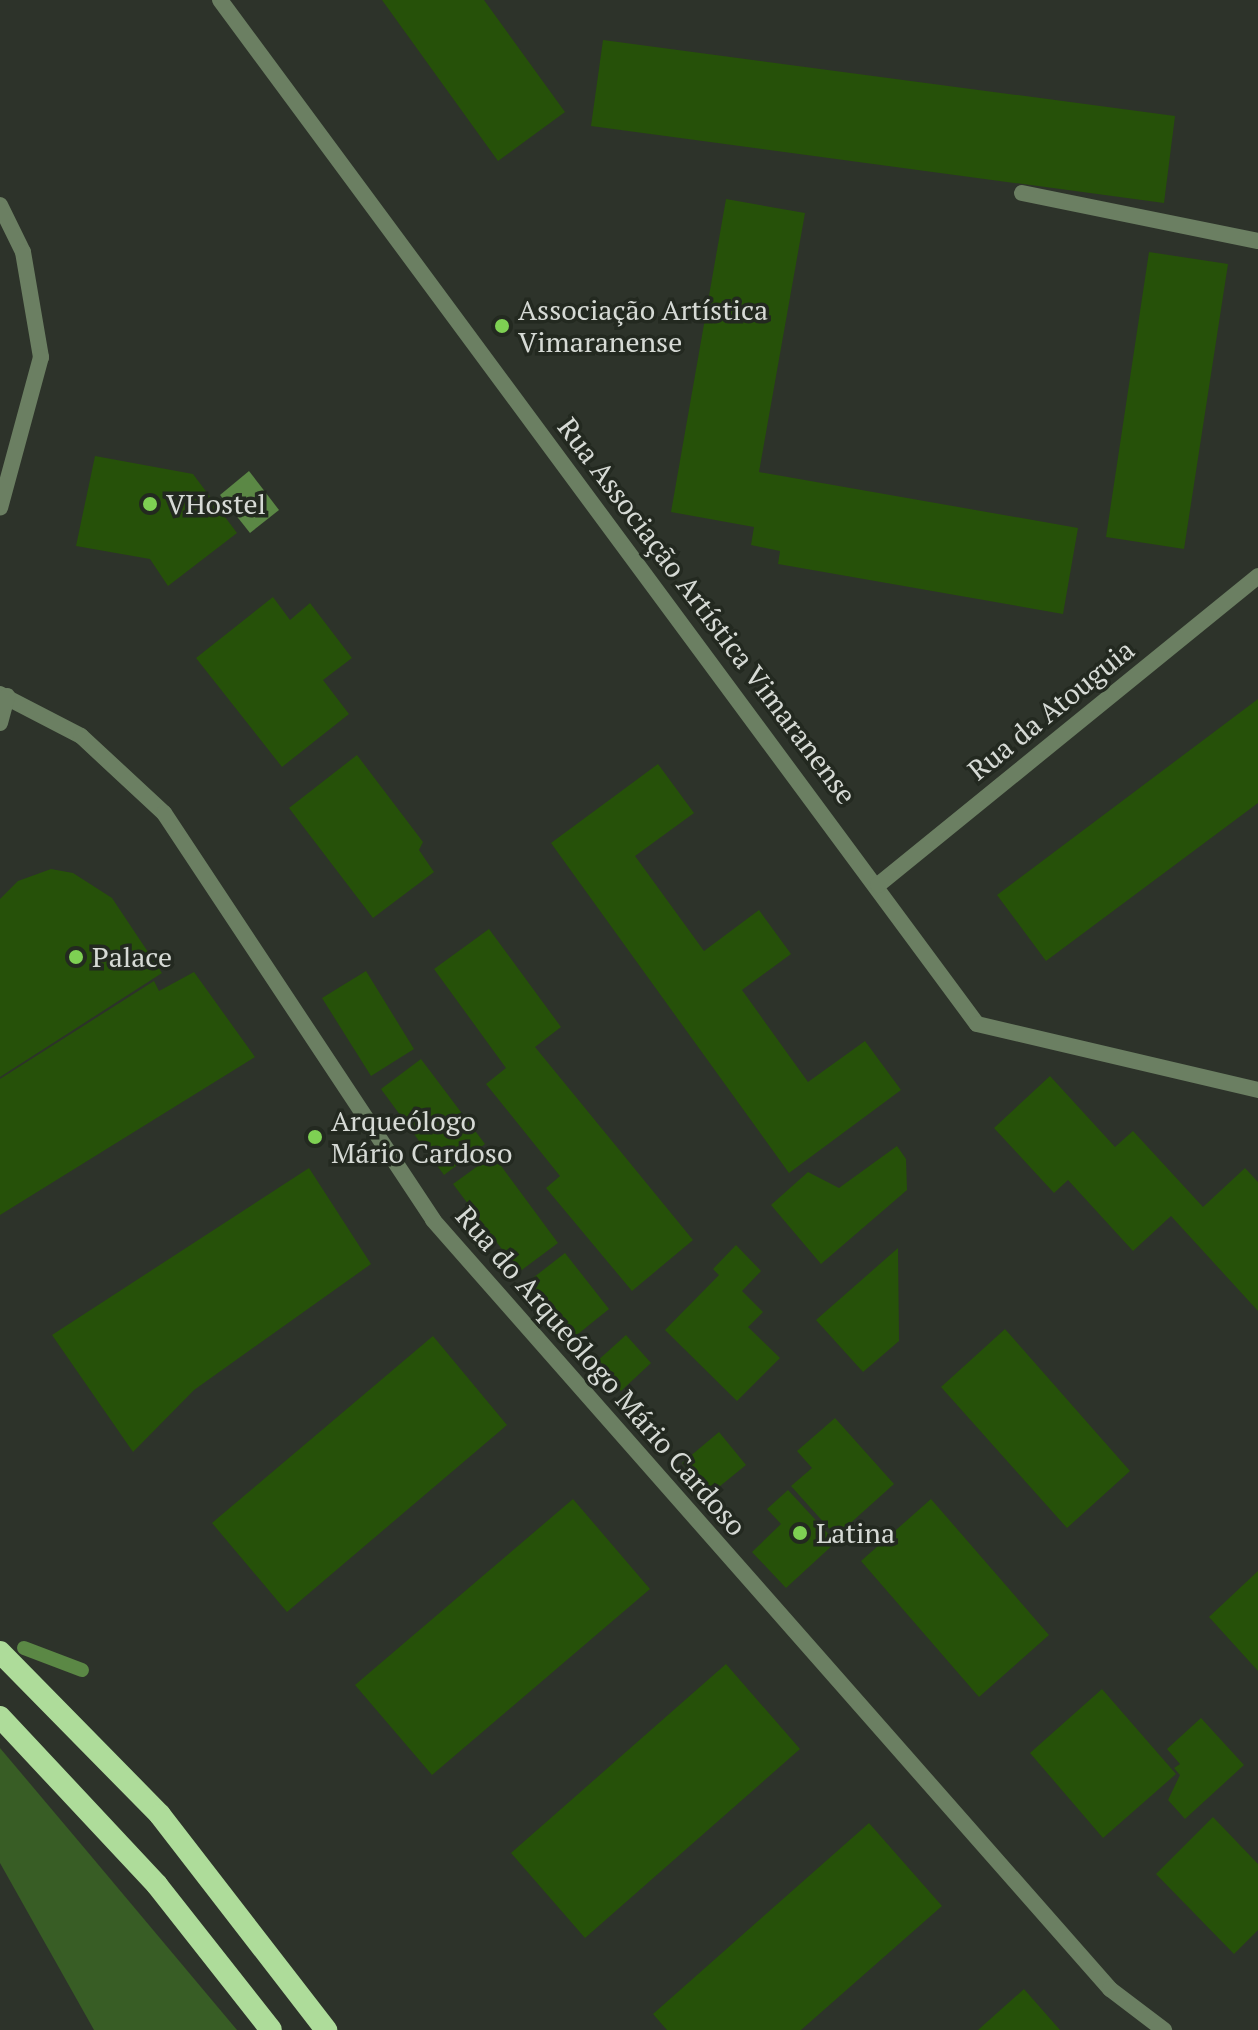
<!DOCTYPE html>
<html>
<head>
<meta charset="utf-8">
<style>
	body { margin:0 }
	#map { position:relative; width:1258px; height:2030px; overflow:hidden; background:#2d332a; font-family:"PT Serif",serif }
	div>[style] { position:absolute }
	[style*='--x'] { left:calc(var(--x)*1px); top:calc(var(--y)*1px); width:calc(var(--w)*1px); rotate:calc(var(--a)*1deg) }
	.green>* { inset:0; background:#385d25 }
	.water>* { inset:0; background:#5b8845 }
	.stream>* { height:14px; margin:-7px; padding:0 7px; transform-origin:7px; border-radius:7px; background:#5b8845 }
	.building>* { inset:0; background:#265109 }
	.minor>* { height:16px; margin:-8px; padding:0 8px; transform-origin:8px; border-radius:8px; background:#6b7f62 }
	.tertiary>* { height:16px; margin:-8px; padding:0 8px; transform-origin:8px; border-radius:8px; background:#6b7f62 }
	.trunk>* { height:22px; margin:-11px; padding:0 11px; transform-origin:11px; border-radius:11px; background:#aedc9a }
	.dots>* { width:22px; height:22px; translate:-50% -50%; box-sizing:border-box; border:4px solid #232920; border-radius:50% }
	span { translate:-50% -50%; white-space:nowrap; text-align:center; line-height:1.15; -webkit-text-stroke:7px #232920; paint-order:stroke }
	.poi-label { font-size:28px; color:#d6dad5 }
	.left { translate:0 -50%; text-align:left }
	.street-label { font-size:28px; color:#d6dad5 }
</style>
</head>
<body>
<div id="map">
	<div class="green">
		<i style="clip-path:polygon(0 1748px,86px 1850px,237px 2030px,94px 2030px,0 1863px)"></i>
	</div>
	<div class="water">
		<i style="clip-path:polygon(249px 471px,279px 510px,250px 533px,220px 495px)"></i>
	</div>
	<div class="stream">
		<i style="--x:24;--y:1648;--w:62;--a:20.8"></i>
	</div>
	<div class="building">
		<i style="clip-path:polygon(382px 0,484px 0,565px 112px,498px 161px)"></i>
		<i style="clip-path:polygon(603px 40px,1175px 116px,1164px 203px,591px 126px)"></i>
		<i style="clip-path:polygon(726px 199px,805px 213px,759px 472px,1078px 528px,1063px 614px,778px 564px,780px 551px,751px 545px,754px 527px,671px 512px)"></i>
		<i style="clip-path:polygon(1149px 252px,1228px 264px,1184px 549px,1106px 537px)"></i>
		<i style="clip-path:polygon(95px 456px,193px 474px,237px 533px,168px 586px,150px 559px,76px 546px)"></i>
		<i style="clip-path:polygon(273px 597px,290px 620px,310px 603px,352px 658px,323px 680px,349px 714px,282px 767px,196px 658px)"></i>
		<i style="clip-path:polygon(1258px 699px,1258px 803px,1046px 961px,997px 895px)"></i>
		<i style="clip-path:polygon(357px 755px,423px 842px,419px 850px,434px 872px,373px 918px,289px 808px)"></i>
		<i style="clip-path:polygon(658px 764px,694px 813px,635px 856px,704px 951px,759px 910px,791px 954px,742px 990px,808px 1082px,865px 1041px,901px 1090px,789px 1173px,551px 843px)"></i>
		<i style="clip-path:polygon(51px 869px,73px 873px,112px 898px,162px 973px,0 1077px,0 899px,18px 881px)"></i>
		<i style="clip-path:polygon(489px 929px,561px 1027px,535px 1047px,693px 1240px,632px 1291px,546px 1188px,560px 1176px,486px 1084px,506px 1068px,434px 969px)"></i>
		<i style="clip-path:polygon(366px 971px,414px 1049px,371px 1076px,322px 998px)"></i>
		<i style="clip-path:polygon(194px 972px,255px 1057px,0 1215px,0 1079px,154px 981px,159px 991px)"></i>
		<i style="clip-path:polygon(421px 1059px,485px 1144px,444px 1175px,381px 1089px)"></i>
		<i style="clip-path:polygon(1050px 1076px,1115px 1147px,1133px 1131px,1203px 1207px,1245px 1168px,1258px 1182px,1258px 1311px,1171px 1216px,1133px 1251px,1068px 1180px,1054px 1193px,994px 1128px)"></i>
		<i style="clip-path:polygon(897px 1146px,906px 1159px,907px 1190px,821px 1264px,771px 1205px,808px 1172px,839px 1188px)"></i>
		<i style="clip-path:polygon(493px 1155px,558px 1243px,519px 1272px,453px 1184px)"></i>
		<i style="clip-path:polygon(309px 1168px,371px 1264px,194px 1390px,133px 1452px,52px 1335px)"></i>
		<i style="clip-path:polygon(736px 1245px,761px 1271px,742px 1291px,763px 1312px,748px 1327px,780px 1358px,737px 1401px,665px 1330px,719px 1275px,713px 1269px)"></i>
		<i style="clip-path:polygon(898px 1248px,899px 1341px,863px 1372px,816px 1320px)"></i>
		<i style="clip-path:polygon(565px 1253px,609px 1309px,573px 1338px,529px 1281px)"></i>
		<i style="clip-path:polygon(1005px 1329px,1130px 1471px,1067px 1528px,941px 1387px)"></i>
		<i style="clip-path:polygon(626px 1335px,651px 1363px,621px 1391px,595px 1363px)"></i>
		<i style="clip-path:polygon(433px 1336px,507px 1425px,287px 1612px,212px 1523px)"></i>
		<i style="clip-path:polygon(835px 1418px,894px 1484px,836px 1536px,791px 1486px,812px 1468px,797px 1451px)"></i>
		<i style="clip-path:polygon(719px 1432px,746px 1465px,709px 1495px,682px 1463px)"></i>
		<i style="clip-path:polygon(788px 1490px,836px 1542px,786px 1588px,752px 1552px,781px 1524px,767px 1509px)"></i>
		<i style="clip-path:polygon(573px 1499px,650px 1589px,432px 1775px,355px 1685px)"></i>
		<i style="clip-path:polygon(931px 1499px,1049px 1635px,979px 1697px,861px 1561px)"></i>
		<i style="clip-path:polygon(1258px 1571px,1258px 1671px,1209px 1617px)"></i>
		<i style="clip-path:polygon(726px 1664px,800px 1749px,585px 1938px,511px 1853px)"></i>
		<i style="clip-path:polygon(1102px 1689px,1176px 1774px,1103px 1838px,1030px 1753px)"></i>
		<i style="clip-path:polygon(1201px 1718px,1244px 1765px,1185px 1819px,1168px 1800px,1180px 1775px,1174px 1768px,1180px 1764px,1167px 1749px)"></i>
		<i style="clip-path:polygon(1213px 1817px,1258px 1864px,1258px 1930px,1234px 1954px,1156px 1874px)"></i>
		<i style="clip-path:polygon(869px 1823px,942px 1906px,801px 2030px,667px 2030px,653px 2014px)"></i>
		<i style="clip-path:polygon(1024px 1989px,1060px 2030px,978px 2030px)"></i>
	</div>
	<div class="minor">
		<i style="--x:220;--y:0;--w:1273;--a:53.53"></i>
		<i style="--x:977;--y:1024;--w:289;--a:13.2"></i>
		<i style="--x:1022;--y:193;--w:241;--a:11.5"></i>
		<i style="--x:0;--y:694;--w:91;--a:27.4"></i>
		<i style="--x:81;--y:736;--w:113;--a:42.9"></i>
		<i style="--x:164;--y:813;--w:488;--a:56.5"></i>
		<i style="--x:433;--y:1220;--w:1025;--a:48.64"></i>
		<i style="--x:1110;--y:1989;--w:68;--a:37.2"></i>
		<i style="--x:878;--y:885;--w:490;--a:-39.1"></i>
	</div>
	<div class="tertiary">
		<i style="--x:0;--y:205;--w:52;--a:63.9"></i>
		<i style="--x:23;--y:252;--w:107;--a:80.3"></i>
		<i style="--x:41;--y:357;--w:156;--a:105.2"></i>
		<i style="--x:0;--y:723;--w:28;--a:-75"></i>
	</div>
	<div class="trunk">
		<i style="--x:0;--y:1652;--w:228;--a:45.5"></i>
		<i style="--x:160;--y:1815;--w:272;--a:52.3"></i>
		<i style="--x:0;--y:1717;--w:230;--a:46.9"></i>
		<i style="--x:157;--y:1885;--w:184;--a:51.8"></i>
	</div>
	<div class="dots">
		<i style="left:502px;top:326px;background:#7ed053"></i>
		<i style="left:150px;top:504px;background:#7ed053"></i>
		<i style="left:76px;top:957px;background:#7ed053"></i>
		<i style="left:315px;top:1137px;background:#7ed053"></i>
		<i style="left:800px;top:1533px;background:#7ed053"></i>
	</div>
	<div class="poi-label">
		<span class="left" style="left:518px;top:326px">Associação Artística<br>Vimaranense</span>
		<span class="left" style="left:166px;top:504px">VHostel</span>
		<span class="left" style="left:92px;top:957px">Palace</span>
		<span class="left" style="left:331px;top:1137px">Arqueólogo<br>Mário Cardoso</span>
		<span class="left" style="left:816px;top:1533px">Latina</span>
	</div>
	<div class="street-label">
		<span style="left:707px;top:611px;rotate:53deg">Rua Associação Artística Vimaranense</span>
		<span style="left:1051px;top:710px;rotate:-39deg">Rua da Atouguia</span>
		<span style="left:601px;top:1371px;rotate:49deg">Rua do Arqueólogo Mário Cardoso</span>
	</div>
</div>
</body>
</html>
